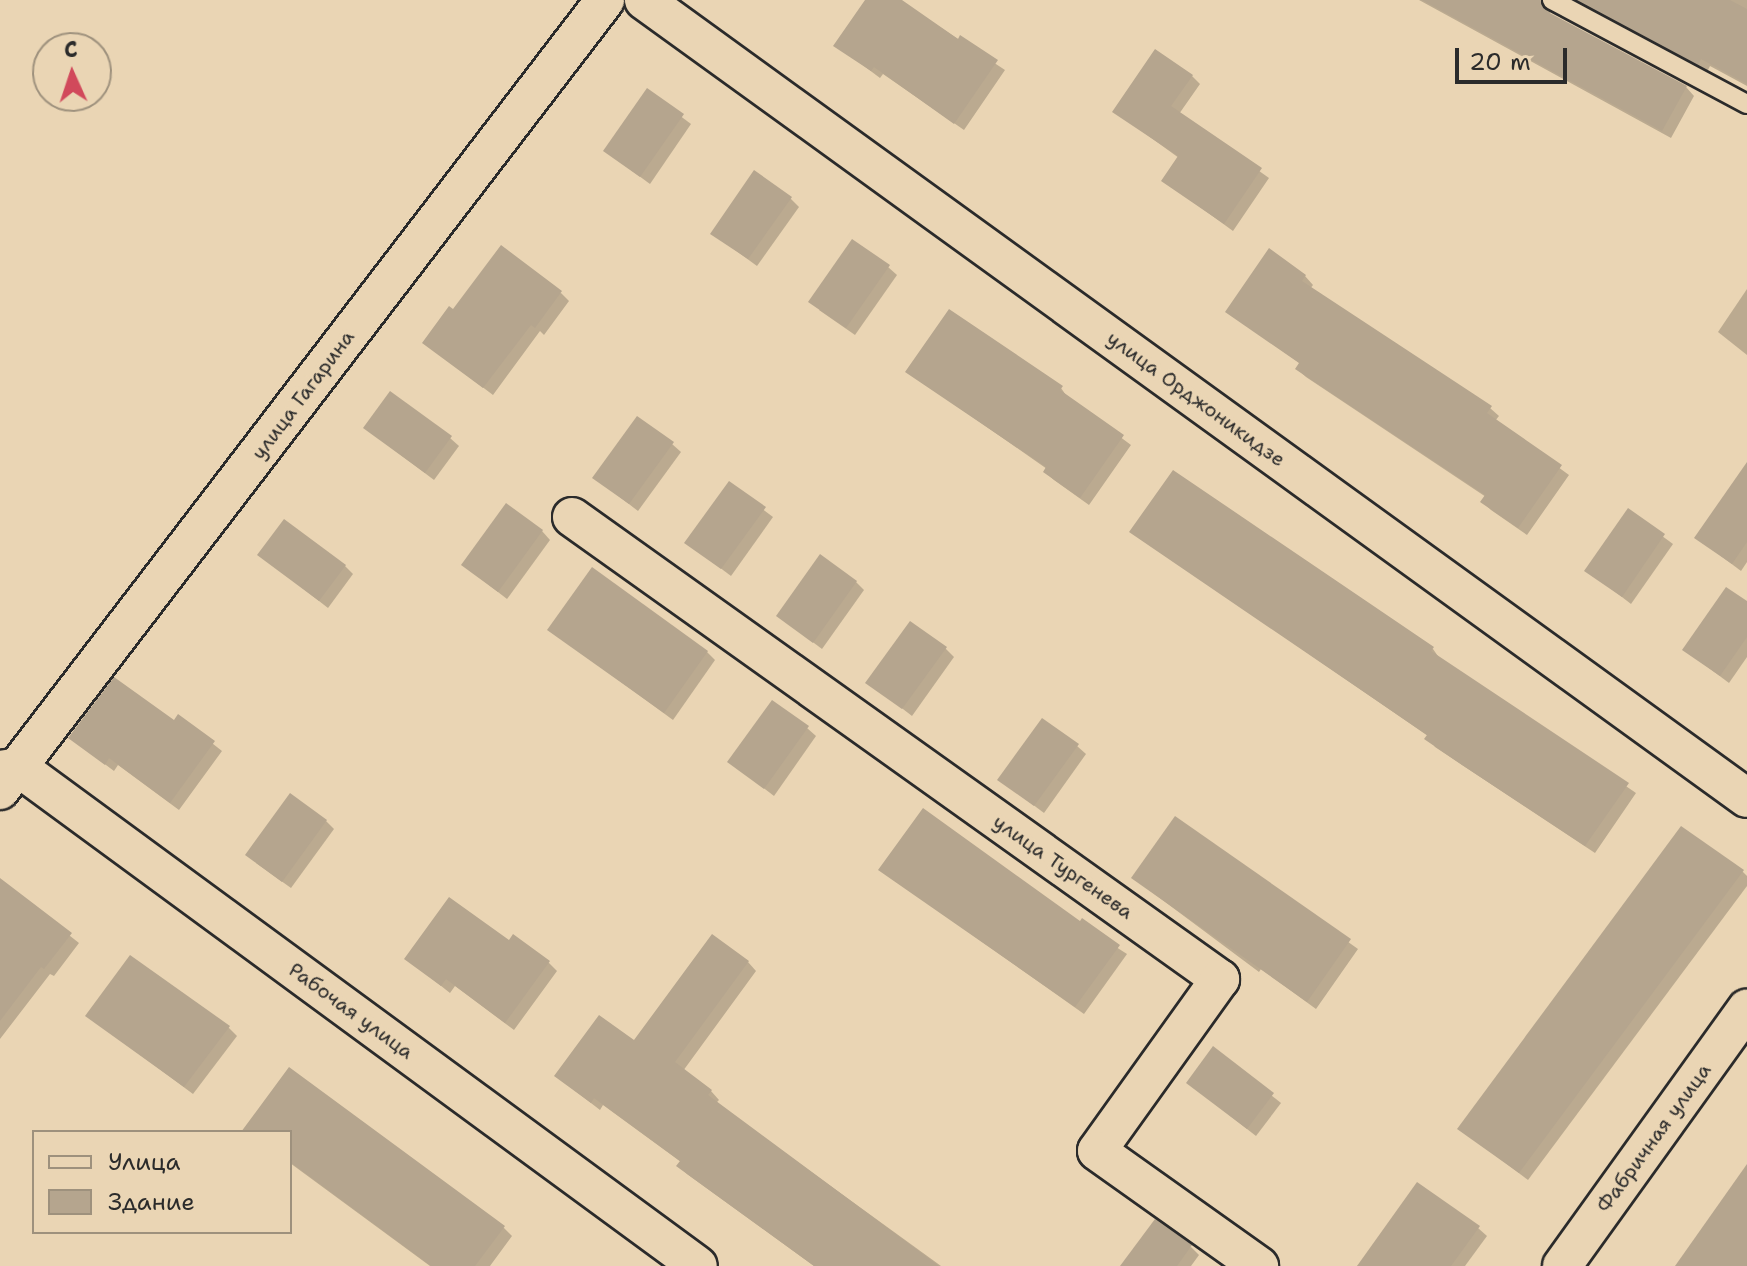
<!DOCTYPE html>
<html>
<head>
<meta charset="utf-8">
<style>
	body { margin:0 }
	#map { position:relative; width:1747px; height:1266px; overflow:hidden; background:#ead5b4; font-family:"Shantell Sans",sans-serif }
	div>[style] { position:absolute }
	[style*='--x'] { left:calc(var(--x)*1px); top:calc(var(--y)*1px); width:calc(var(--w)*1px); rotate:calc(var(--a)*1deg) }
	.shadow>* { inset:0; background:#0003 }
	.building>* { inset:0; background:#b5a58e }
	.roads { filter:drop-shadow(2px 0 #2b2b2b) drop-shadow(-2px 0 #2b2b2b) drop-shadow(0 2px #2b2b2b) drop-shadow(0 -2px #2b2b2b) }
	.lane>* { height:18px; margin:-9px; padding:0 9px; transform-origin:9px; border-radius:9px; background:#ead5b4 }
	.street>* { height:38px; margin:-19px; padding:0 19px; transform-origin:19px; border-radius:19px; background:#ead5b4 }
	span { translate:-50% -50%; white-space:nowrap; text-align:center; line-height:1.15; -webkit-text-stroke:8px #ead5b4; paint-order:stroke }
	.street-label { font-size:20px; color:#2b2b2b }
	.legend { position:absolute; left:32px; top:1130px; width:260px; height:104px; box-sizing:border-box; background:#ead5b4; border:2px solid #9e917d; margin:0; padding:10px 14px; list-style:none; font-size:24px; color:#2b2b2b }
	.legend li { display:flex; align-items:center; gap:16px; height:40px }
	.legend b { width:40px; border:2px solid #9e917d }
	.north { position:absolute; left:32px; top:32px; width:80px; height:80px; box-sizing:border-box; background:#ead5b4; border:2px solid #9e917d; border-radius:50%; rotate:357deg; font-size:22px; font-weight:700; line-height:32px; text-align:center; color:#2b2b2b }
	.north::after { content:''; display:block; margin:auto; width:28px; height:36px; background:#d1495b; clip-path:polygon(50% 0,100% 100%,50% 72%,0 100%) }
	.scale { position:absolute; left:1455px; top:48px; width:112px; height:36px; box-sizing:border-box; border:4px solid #2b2b2b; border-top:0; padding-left:10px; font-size:24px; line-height:28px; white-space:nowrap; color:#2b2b2b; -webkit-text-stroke:6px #ead5b4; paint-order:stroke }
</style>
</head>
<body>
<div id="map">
	<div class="shadow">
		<i style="clip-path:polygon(867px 0,899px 0,1005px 70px,964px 130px,883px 74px,880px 78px,836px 45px)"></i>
		<i style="clip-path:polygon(1419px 0,1553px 0,1550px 2px,1550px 15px,1686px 87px,1694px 96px,1671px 138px)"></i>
		<i style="clip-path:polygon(1573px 0,1747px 0,1747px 86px,1710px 66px,1707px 72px)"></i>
		<i style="clip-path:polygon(1192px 76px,1200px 84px,1179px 114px,1269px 178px,1233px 231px,1163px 180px,1179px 158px,1114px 111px)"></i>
		<i style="clip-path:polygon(647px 91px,691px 124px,650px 184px,605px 151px)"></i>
		<i style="clip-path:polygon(790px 198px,799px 207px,757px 266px,713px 234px)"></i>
		<i style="clip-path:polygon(888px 267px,897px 275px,855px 335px,819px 310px)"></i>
		<i style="clip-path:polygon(1305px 276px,1313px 285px,1310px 289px,1490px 408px,1499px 416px,1495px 421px,1569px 475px,1527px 535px,1491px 510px,1483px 502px,1486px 497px,1306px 377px,1297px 369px,1301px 364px,1227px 312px)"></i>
		<i style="clip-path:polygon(1747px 289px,1747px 355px,1718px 332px)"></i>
		<i style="clip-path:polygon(561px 293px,569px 301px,544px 335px,540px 331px,493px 395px,424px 343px,453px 312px)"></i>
		<i style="clip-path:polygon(908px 372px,1061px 388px,1068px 398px,1131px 445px,1089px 505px,1054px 480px,1045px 472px,1047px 469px)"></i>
		<i style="clip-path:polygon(365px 428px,450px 438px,459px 446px,434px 480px)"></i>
		<i style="clip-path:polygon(672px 444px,681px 452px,638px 511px,595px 478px)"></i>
		<i style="clip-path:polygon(729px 484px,773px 517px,731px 576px,687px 543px)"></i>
		<i style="clip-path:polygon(1747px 484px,1747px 562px,1741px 571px,1697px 538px)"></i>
		<i style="clip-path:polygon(1628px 511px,1673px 544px,1631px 604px,1587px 570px)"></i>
		<i style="clip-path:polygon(542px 531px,550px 540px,507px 599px,463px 565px)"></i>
		<i style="clip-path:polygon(1132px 532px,1433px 649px,1440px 659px,1636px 793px,1595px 853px,1435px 747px,1428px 736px)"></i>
		<i style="clip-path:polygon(260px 555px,345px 566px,353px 574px,328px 608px)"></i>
		<i style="clip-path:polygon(856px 582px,864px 590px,822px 649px,778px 616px)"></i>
		<i style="clip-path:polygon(1747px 604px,1747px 657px,1729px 683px,1685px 650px)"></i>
		<i style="clip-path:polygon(550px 630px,707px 652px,715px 660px,673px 720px)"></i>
		<i style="clip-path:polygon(945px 648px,954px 657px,912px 716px,868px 682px)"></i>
		<i style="clip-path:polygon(179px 717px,222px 751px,179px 810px,118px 765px,114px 771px,70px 738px,174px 723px)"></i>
		<i style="clip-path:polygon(807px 728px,816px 736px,774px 796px,730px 762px)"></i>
		<i style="clip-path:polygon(1077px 746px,1086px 754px,1044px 813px,1000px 780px)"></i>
		<i style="clip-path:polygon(1176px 819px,1358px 949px,1316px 1009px,1261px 969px,1259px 972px,1133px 878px)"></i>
		<i style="clip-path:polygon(326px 821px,334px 829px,291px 888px,256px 863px)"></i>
		<i style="clip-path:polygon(1682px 829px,1743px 872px,1747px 876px,1747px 886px,1528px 1180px,1459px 1128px)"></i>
		<i style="clip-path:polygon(881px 870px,1080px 924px,1127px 954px,1084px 1014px)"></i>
		<i style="clip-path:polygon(12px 890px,79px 943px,54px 976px,50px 974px,0 1039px,0 905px)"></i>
		<i style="clip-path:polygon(509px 943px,549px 963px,557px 971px,514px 1030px,455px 986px,450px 993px,407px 959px)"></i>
		<i style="clip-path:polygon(748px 962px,756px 971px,683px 1071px,711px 1091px,719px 1100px,716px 1103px,941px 1266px,814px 1266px,687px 1174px,679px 1166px,681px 1162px,603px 1105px,600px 1110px,556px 1076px,634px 1043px)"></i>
		<i style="clip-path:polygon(88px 1016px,228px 1027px,237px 1036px,193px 1094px)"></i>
		<i style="clip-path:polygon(1214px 1049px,1281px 1103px,1256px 1136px,1188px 1083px)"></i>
		<i style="clip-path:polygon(290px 1069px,504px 1228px,512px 1236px,490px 1266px,430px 1266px,290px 1163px,290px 1132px,250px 1132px)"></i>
		<i style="clip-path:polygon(1478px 1228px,1487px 1236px,1465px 1266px,1357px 1266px)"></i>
		<i style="clip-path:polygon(1191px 1247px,1199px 1255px,1191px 1266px,1122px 1266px)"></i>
	</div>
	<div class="building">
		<i style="clip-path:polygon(865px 0,902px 0,958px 39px,960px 35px,998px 60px,954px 124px,874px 67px,871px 71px,833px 46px)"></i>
		<i style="clip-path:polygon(1422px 0,1540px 0,1546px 11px,1687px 86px,1662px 131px)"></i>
		<i style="clip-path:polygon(1578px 0,1730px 0,1747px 9px,1747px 84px,1701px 59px,1698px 65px)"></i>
		<i style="clip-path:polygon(1155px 49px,1193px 75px,1171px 106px,1262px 168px,1224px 224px,1161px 181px,1178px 156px,1112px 112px)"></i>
		<i style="clip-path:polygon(647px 88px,684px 114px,640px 177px,603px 151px)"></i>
		<i style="clip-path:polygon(754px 170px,792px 197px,748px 259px,710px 234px)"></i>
		<i style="clip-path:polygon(852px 239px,890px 265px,846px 328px,808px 302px)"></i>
		<i style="clip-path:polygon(501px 245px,562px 291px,535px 328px,531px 325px,483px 388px,422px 343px,449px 306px,453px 309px)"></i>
		<i style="clip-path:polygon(1269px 248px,1306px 275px,1302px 281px,1492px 406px,1487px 413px,1562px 465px,1518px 528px,1480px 502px,1485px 495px,1295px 369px,1299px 363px,1225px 312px)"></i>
		<i style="clip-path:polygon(949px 309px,1063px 386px,1060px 390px,1124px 435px,1080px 498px,1043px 472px,1046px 467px,905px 372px)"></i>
		<i style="clip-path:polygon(390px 391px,452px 436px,425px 473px,363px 428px)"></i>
		<i style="clip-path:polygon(637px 416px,674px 442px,629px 504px,592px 478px)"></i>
		<i style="clip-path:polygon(1747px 462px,1747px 542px,1732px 564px,1694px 538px)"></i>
		<i style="clip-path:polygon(1173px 470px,1434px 647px,1431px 651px,1629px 783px,1585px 846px,1462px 765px,1424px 739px,1427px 735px,1129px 532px)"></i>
		<i style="clip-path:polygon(729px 481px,766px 507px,721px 569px,684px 543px)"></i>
		<i style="clip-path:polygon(506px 503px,543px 530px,498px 592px,461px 565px)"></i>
		<i style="clip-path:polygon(1628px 508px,1665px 534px,1622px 597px,1584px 571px)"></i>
		<i style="clip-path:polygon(284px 519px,346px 565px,319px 601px,257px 555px)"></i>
		<i style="clip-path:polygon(820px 554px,857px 581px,813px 643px,776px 616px)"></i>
		<i style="clip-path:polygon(592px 567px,708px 651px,664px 713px,547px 630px)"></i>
		<i style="clip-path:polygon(1726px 587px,1747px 601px,1747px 637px,1720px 676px,1682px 650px)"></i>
		<i style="clip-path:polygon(910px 621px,947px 647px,902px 709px,865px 683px)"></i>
		<i style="clip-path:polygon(114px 677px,174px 720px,178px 714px,215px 741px,170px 803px,109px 758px,105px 765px,68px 738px)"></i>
		<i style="clip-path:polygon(772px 700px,809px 726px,764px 789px,727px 762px)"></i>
		<i style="clip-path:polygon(1042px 718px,1079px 744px,1034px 806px,997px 780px)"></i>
		<i style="clip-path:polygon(290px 793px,327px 820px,282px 882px,245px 855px)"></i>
		<i style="clip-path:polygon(923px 808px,1080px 921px,1082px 918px,1120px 945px,1075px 1007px,878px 870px)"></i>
		<i style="clip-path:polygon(1175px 816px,1351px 939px,1307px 1002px,1131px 878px)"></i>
		<i style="clip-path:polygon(1681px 826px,1744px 870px,1519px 1173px,1457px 1129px)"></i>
		<i style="clip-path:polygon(0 878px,72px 933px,44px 969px,41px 967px,0 1021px)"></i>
		<i style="clip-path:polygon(449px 897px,509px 940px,513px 934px,550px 961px,505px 1023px,446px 979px,441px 986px,404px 959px)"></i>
		<i style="clip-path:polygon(712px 934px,749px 961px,675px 1062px,712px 1090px,708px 1095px,939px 1266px,814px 1266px,676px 1166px,680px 1161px,594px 1098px,591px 1103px,554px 1076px,599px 1015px,634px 1040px)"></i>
		<i style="clip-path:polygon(130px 955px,230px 1026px,184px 1087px,85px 1016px)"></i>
		<i style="clip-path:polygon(1213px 1046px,1274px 1093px,1247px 1129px,1186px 1083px)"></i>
		<i style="clip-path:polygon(289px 1067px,505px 1226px,475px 1266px,431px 1266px,290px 1162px,290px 1132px,241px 1132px)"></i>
		<i style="clip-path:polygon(1747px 1164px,1747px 1266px,1675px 1266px)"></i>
		<i style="clip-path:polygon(1417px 1182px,1480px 1226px,1451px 1266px,1357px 1266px)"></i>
		<i style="clip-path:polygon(1155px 1219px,1192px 1245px,1177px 1266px,1120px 1266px)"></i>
	</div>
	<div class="roads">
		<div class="lane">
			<i style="--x:1552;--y:0;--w:221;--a:28.1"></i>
		</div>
		<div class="street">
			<i style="--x:644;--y:0;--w:1361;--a:35.89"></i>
			<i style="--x:572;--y:517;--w:796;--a:35.49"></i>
			<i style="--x:1220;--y:979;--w:211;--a:125.6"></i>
			<i style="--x:1097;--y:1151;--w:199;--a:35.4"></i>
			<i style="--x:0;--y:770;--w:18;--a:-9"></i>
			<i style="--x:18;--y:767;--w:843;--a:36.27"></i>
			<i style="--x:0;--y:790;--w:995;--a:-52.55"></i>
			<i style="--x:1562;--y:1266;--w:317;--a:-54.3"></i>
		</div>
	</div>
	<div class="street-label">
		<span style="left:303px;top:395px;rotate:-53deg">улица Гагарина</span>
		<span style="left:1196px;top:399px;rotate:36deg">улица Орджоникидзе</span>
		<span style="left:1063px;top:867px;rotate:35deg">улица Тургенева</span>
		<span style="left:351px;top:1011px;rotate:36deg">Рабочая улица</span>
		<span style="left:1654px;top:1138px;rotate:-54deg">Фабричная улица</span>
	</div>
	<ul class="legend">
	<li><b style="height:10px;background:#ead5b4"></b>Улица</li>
	<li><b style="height:22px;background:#b5a58e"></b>Здание</li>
	</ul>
	<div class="north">С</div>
	<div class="scale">20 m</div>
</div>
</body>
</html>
